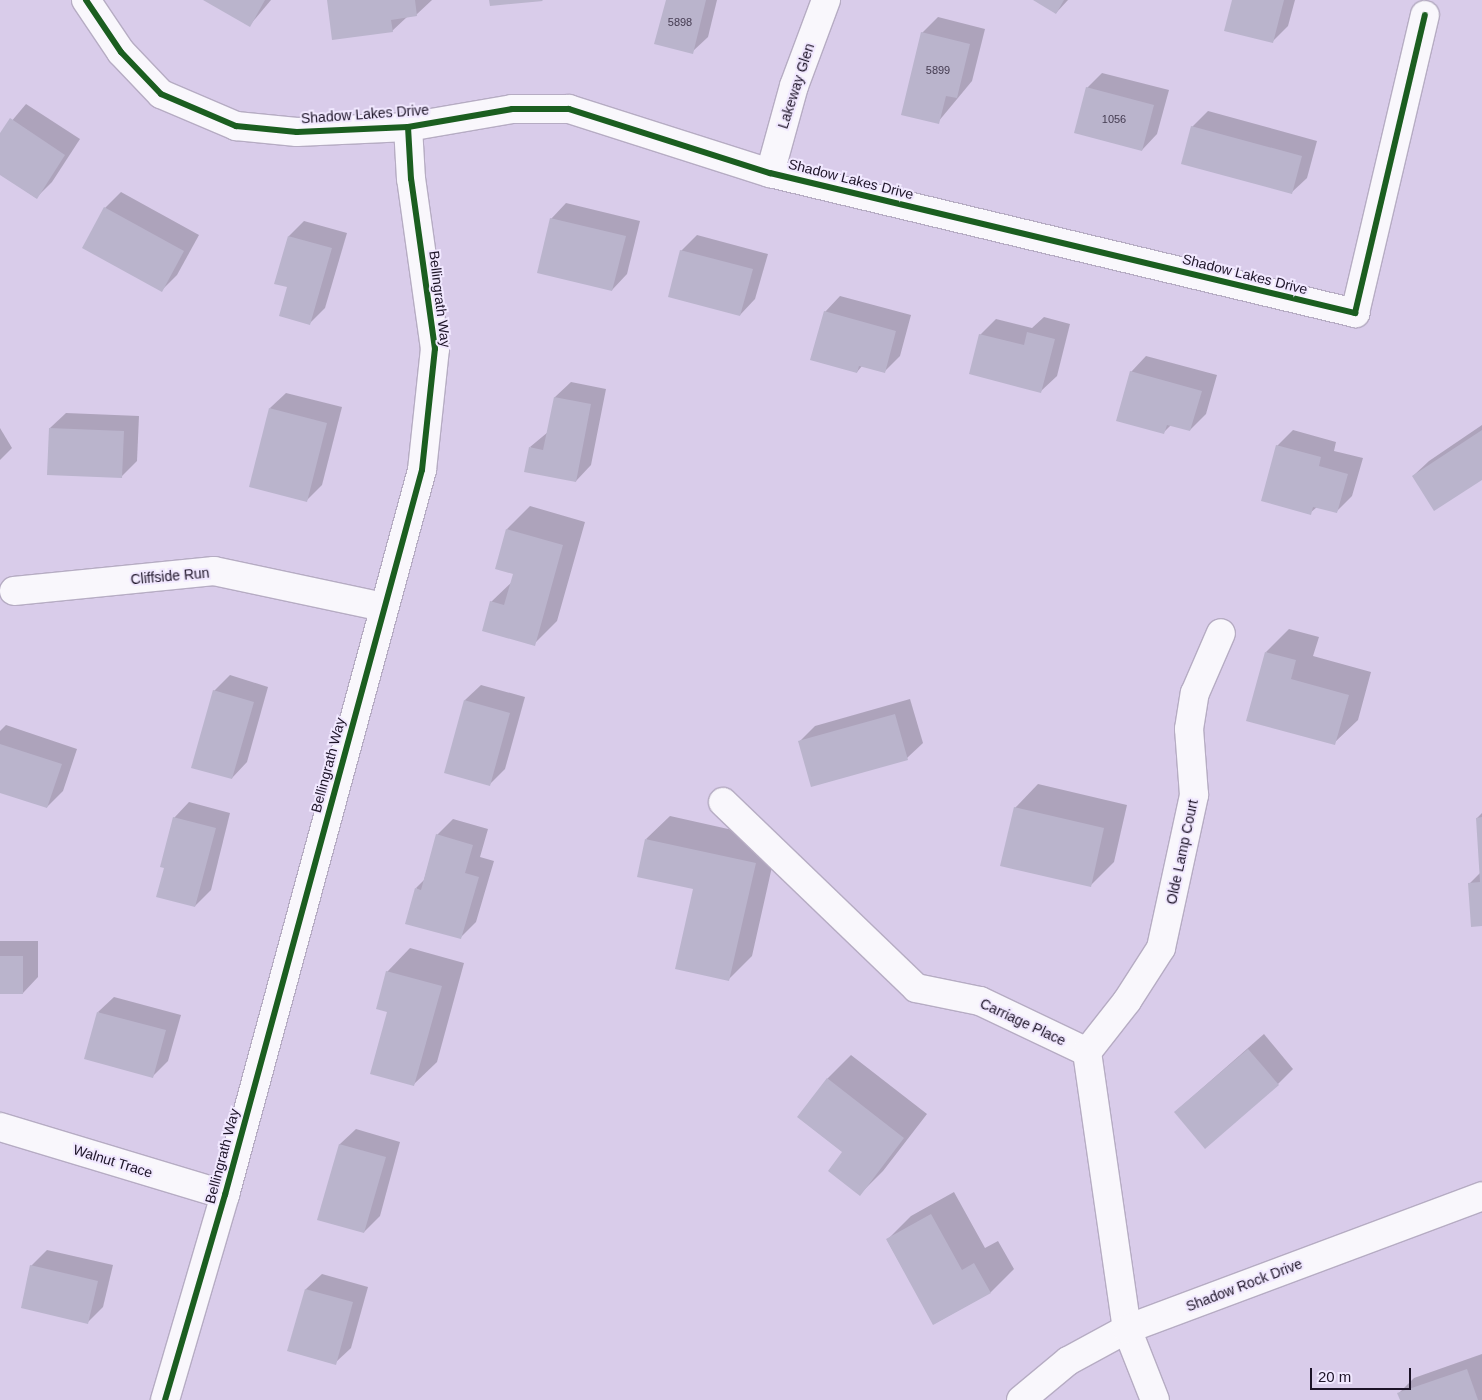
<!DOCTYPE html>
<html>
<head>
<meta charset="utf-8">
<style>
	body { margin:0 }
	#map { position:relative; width:1482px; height:1400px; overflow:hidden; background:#d9ccea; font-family:Arial,sans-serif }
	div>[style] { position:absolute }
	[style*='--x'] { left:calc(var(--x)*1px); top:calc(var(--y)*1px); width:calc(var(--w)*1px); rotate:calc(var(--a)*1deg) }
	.shadow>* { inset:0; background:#0003 }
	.building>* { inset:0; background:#bab4cc }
	.roads { filter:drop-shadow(1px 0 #b6acc3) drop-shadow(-1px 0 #b6acc3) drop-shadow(0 1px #b6acc3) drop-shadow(0 -1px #b6acc3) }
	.street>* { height:28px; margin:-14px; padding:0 14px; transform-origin:14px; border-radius:14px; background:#f9f7fc }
	.cycleway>* { height:6px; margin:-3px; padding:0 3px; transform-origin:3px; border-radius:3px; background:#1b5e20 }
	span { translate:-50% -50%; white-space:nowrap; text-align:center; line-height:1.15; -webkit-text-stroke:4px #f1e8ff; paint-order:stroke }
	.number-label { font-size:11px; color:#443b50 }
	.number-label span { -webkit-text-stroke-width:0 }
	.street-label { font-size:14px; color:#1c1327 }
	.scale { position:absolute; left:1310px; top:1368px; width:101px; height:22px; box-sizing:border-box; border:2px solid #1c1327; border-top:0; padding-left:6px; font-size:15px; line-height:18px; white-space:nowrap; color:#1c1327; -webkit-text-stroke:4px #f1e8ff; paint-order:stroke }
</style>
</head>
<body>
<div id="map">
	<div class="shadow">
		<i style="clip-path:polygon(205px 0,271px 0,250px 25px)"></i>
		<i style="clip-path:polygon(328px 0,432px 0,416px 15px,407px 17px,392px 31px)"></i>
		<i style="clip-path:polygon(667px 0,717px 0,708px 37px,692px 52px)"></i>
		<i style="clip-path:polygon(1035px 0,1068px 0,1056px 13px)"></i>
		<i style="clip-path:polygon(1233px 0,1295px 0,1288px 26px,1272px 42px)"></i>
		<i style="clip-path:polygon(938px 17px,985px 29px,972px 81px,938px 122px,922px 33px)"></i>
		<i style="clip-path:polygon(1102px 73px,1169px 90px,1157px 134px,1142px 150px,1087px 88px)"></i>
		<i style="clip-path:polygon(26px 104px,80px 139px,52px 182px,36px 198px,0 173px,0 135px)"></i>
		<i style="clip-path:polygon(1208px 111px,1317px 141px,1307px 178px,1291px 193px,1192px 127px)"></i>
		<i style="clip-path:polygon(121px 192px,199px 235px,177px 275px,161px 291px,105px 208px)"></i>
		<i style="clip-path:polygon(566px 203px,640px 221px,627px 274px,612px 290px,551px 219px)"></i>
		<i style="clip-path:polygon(304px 221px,347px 233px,325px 308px,310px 323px,288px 287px,289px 236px)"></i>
		<i style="clip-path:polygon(697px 235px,768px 254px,755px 299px,740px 315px,681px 251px)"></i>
		<i style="clip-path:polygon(840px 296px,911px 315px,900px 356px,884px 372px,862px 366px,857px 372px,825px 312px)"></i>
		<i style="clip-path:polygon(1044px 317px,1070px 324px,1057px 376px,1041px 391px,980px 335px,996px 319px,1032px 328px)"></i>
		<i style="clip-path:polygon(1146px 356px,1217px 375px,1206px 414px,1190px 430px,1171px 425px,1164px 432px,1131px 372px)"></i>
		<i style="clip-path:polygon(571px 382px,606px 389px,591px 465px,576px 481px,530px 447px,548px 432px,555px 397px)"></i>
		<i style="clip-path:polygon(286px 393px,342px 407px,322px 485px,306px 501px,270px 408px)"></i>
		<i style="clip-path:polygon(66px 413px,139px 416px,137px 461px,121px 477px,50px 428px)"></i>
		<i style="clip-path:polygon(1482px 425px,1482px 478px,1413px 476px,1429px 461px)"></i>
		<i style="clip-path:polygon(0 428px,12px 448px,0 460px)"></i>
		<i style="clip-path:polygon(1293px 430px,1336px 442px,1334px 451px,1363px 458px,1352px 496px,1336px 512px,1317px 507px,1310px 513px,1277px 446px)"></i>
		<i style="clip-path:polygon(530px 506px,585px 522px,557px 621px,534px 644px,491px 602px,513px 581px,515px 573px,507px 529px)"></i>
		<i style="clip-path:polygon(1289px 629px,1319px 637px,1313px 656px,1371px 672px,1358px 720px,1334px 743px,1266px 652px)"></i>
		<i style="clip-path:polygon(230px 675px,268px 687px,247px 762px,232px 778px,214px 691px)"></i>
		<i style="clip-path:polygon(481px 685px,525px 697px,505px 769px,490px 784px,465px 700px)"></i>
		<i style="clip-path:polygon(910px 699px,923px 743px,907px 758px,800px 741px,815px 726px)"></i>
		<i style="clip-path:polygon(6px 725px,77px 749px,63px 791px,47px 807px,0 792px,0 731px)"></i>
		<i style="clip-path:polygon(1038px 784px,1127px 805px,1114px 862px,1090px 886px,1015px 808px)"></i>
		<i style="clip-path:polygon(189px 802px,230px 813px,211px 890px,195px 906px,165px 867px,174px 818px)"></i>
		<i style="clip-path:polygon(1482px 813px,1482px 925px,1470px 883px,1481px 872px,1477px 818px)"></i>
		<i style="clip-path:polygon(670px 816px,778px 840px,752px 956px,729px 979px,694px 888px,646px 839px)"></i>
		<i style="clip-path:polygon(453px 819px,488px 829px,480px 857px,494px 861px,476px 922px,460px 938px,416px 888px,424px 880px,437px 835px)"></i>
		<i style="clip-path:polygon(0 941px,38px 941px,38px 977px,23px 993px,0 993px)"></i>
		<i style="clip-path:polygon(410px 948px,464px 963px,437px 1062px,413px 1085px,389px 1011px,387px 972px)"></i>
		<i style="clip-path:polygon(114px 997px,181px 1015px,168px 1061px,153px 1076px,98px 1012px)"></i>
		<i style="clip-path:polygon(1264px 1034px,1293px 1069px,1278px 1084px,1175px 1112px)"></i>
		<i style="clip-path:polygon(851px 1055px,927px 1114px,883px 1171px,860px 1194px,843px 1152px,798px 1117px,828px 1078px)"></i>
		<i style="clip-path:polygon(356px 1129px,400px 1142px,380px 1216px,364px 1232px,319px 1219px,340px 1144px)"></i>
		<i style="clip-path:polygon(954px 1192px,985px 1248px,998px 1241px,1014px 1269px,991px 1292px,934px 1324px,887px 1240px,911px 1216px)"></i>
		<i style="clip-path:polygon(47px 1250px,113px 1265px,103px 1307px,88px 1322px,31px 1266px)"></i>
		<i style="clip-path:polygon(322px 1274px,368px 1287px,351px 1348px,335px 1363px,289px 1351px,306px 1289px)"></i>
		<i style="clip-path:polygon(1482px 1354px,1482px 1400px,1401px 1400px,1399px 1393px,1414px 1378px)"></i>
	</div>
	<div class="building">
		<i style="clip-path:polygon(203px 0,265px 0,250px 27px)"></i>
		<i style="clip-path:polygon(327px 0,415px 0,417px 16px,391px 20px,393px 32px,332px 40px)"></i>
		<i style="clip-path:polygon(489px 0,542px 0,543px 1px,490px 6px)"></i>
		<i style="clip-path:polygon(666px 0,706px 0,693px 54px,654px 44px)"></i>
		<i style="clip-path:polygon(1033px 0,1064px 0,1056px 14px)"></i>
		<i style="clip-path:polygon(1232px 0,1284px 0,1273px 43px,1224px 31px)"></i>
		<i style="clip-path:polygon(921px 32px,970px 44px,957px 98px,946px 96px,939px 124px,901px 115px)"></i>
		<i style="clip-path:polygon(1086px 87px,1154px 105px,1142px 151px,1074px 133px)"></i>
		<i style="clip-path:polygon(10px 118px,65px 155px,37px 199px,0 175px,0 133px)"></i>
		<i style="clip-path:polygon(1191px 126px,1302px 156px,1292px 194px,1181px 164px)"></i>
		<i style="clip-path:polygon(104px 207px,184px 251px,162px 292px,82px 248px)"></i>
		<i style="clip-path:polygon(550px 218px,626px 236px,612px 291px,537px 273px)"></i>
		<i style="clip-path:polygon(288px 236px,332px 248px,310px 325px,279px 316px,287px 287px,274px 284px)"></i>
		<i style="clip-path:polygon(680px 250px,753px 269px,740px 316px,668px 297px)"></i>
		<i style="clip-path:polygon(824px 311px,896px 331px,885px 373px,859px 366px,857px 373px,810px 360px)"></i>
		<i style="clip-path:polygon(1027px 332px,1055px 339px,1041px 393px,969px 374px,979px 334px,1024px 345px)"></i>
		<i style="clip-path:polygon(1130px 371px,1202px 391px,1190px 431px,1167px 425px,1164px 434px,1116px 421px)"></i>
		<i style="clip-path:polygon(554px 397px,591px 404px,576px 482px,524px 472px,529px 447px,543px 450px)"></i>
		<i style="clip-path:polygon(269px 408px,327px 423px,307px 502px,249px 487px)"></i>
		<i style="clip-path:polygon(49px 428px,124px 431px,122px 478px,47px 475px)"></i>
		<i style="clip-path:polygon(1482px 430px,1482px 480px,1434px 511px,1412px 476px)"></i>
		<i style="clip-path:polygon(1276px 445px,1321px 457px,1319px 466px,1348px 474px,1337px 513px,1313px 507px,1311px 515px,1261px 501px)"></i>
		<i style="clip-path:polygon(506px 529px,563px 545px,535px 646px,482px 631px,490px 601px,504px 605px,513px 574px,495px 569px)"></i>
		<i style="clip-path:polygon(1265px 652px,1296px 660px,1291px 679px,1349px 695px,1335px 745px,1246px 721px)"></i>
		<i style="clip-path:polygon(213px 690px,254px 702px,232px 779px,191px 768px)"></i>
		<i style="clip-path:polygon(464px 700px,510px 713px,490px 786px,444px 773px)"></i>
		<i style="clip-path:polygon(895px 714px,908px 760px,811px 787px,798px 741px)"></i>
		<i style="clip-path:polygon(0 744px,62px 764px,47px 808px,0 793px)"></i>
		<i style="clip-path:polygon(1014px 807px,1104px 828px,1091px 887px,1000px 866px)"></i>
		<i style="clip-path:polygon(173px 817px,216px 828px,195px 907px,156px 897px,164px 868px,160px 867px)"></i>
		<i style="clip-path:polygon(1482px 817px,1482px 926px,1471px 927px,1468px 883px,1480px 882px,1476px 818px)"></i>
		<i style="clip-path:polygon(436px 834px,473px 845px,465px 873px,479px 877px,461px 939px,405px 924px,415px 888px,421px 890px)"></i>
		<i style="clip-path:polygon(645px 839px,756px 863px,729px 981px,675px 969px,693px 889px,637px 877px)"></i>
		<i style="clip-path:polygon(0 956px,23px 956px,23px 994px,0 994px)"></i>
		<i style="clip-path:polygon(386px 971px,442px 986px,414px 1086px,370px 1074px,387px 1012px,376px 1009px)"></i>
		<i style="clip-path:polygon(97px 1012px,166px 1030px,153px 1078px,84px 1059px)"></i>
		<i style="clip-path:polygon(1248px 1049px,1279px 1085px,1205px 1149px,1174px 1112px)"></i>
		<i style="clip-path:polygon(827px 1078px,904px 1138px,860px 1196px,828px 1171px,842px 1152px,797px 1117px)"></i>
		<i style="clip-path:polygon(339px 1144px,386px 1157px,364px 1233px,317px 1220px)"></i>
		<i style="clip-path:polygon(931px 1214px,962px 1270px,974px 1263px,991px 1293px,933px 1325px,886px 1239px)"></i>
		<i style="clip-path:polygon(30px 1265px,98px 1281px,88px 1324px,21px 1308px)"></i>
		<i style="clip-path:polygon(305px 1289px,353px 1302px,336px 1365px,287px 1351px)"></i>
		<i style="clip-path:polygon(1467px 1369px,1478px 1400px,1400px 1400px,1397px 1393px)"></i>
	</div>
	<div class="roads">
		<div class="street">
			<i style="--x:86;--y:0;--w:63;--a:56.1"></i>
			<i style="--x:121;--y:52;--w:58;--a:46.4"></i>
			<i style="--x:161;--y:94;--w:82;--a:23.1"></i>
			<i style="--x:236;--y:126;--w:61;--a:5.6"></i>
			<i style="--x:297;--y:132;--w:111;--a:-2.6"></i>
			<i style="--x:408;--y:127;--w:106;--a:-9.8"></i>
			<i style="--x:512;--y:109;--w:57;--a:0"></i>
			<i style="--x:569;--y:109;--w:211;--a:17.7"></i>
			<i style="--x:770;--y:173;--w:602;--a:13.46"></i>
			<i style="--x:1355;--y:313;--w:306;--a:-76.8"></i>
			<i style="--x:770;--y:173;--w:90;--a:-74.6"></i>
			<i style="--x:794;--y:86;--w:92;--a:-69.6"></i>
			<i style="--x:14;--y:591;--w:201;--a:-5.7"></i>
			<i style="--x:214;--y:571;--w:173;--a:12"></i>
			<i style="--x:723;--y:802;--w:268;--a:43.9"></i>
			<i style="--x:916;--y:988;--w:65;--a:11.5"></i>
			<i style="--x:980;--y:1001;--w:119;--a:25.5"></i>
			<i style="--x:1087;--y:1052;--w:280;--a:81.8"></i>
			<i style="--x:1127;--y:1329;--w:76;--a:68.5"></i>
			<i style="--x:1087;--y:1052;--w:65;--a:-51.9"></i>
			<i style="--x:1127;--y:1001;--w:63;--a:-57.3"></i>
			<i style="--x:1161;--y:948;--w:157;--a:-77.8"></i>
			<i style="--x:1194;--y:795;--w:66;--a:-94.3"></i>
			<i style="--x:1189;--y:729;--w:36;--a:-81"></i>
			<i style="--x:1195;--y:693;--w:65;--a:-66.6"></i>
			<i style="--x:0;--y:1127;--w:235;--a:16.8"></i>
			<i style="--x:165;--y:1400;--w:214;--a:-73.7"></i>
			<i style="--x:225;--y:1195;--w:751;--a:-74.8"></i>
			<i style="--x:422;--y:470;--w:122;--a:-83.9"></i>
			<i style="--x:435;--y:349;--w:172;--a:-98"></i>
			<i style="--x:411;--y:179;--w:52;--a:-93.3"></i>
			<i style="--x:1021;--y:1400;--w:61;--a:-39.7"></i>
			<i style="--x:1068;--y:1361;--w:67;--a:-28.5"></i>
			<i style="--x:1127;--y:1329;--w:379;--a:-20.5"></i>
		</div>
	</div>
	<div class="cycleway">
		<i style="--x:86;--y:0;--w:63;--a:56.1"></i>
		<i style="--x:121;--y:52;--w:58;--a:46.4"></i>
		<i style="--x:161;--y:94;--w:82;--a:23.1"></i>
		<i style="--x:236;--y:126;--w:61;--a:5.6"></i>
		<i style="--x:297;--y:132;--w:111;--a:-2.6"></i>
		<i style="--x:408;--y:127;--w:106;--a:-9.8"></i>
		<i style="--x:512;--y:109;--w:57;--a:0"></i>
		<i style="--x:569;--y:109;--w:211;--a:17.7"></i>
		<i style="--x:770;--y:173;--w:602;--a:13.46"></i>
		<i style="--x:1355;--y:313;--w:306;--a:-76.8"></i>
		<i style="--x:165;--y:1400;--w:214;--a:-73.7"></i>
		<i style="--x:225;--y:1195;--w:751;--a:-74.8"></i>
		<i style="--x:422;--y:470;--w:122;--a:-83.9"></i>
		<i style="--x:435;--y:349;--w:172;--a:-98"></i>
		<i style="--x:411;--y:179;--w:52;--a:-93.3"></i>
	</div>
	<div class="number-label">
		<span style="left:680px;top:22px">5898</span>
		<span style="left:938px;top:70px">5899</span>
		<span style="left:1114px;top:119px">1056</span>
	</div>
	<div class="street-label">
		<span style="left:796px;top:86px;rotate:-72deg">Lakeway Glen</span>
		<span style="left:365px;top:114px;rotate:-4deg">Shadow Lakes Drive</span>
		<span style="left:851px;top:179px;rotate:14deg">Shadow Lakes Drive</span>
		<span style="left:1245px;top:274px;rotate:14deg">Shadow Lakes Drive</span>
		<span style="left:440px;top:299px;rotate:83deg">Bellingrath Way</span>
		<span style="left:170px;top:576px;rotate:-5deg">Cliffside Run</span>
		<span style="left:328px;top:765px;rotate:-75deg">Bellingrath Way</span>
		<span style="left:1182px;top:852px;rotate:-78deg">Olde Lamp Court</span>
		<span style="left:1023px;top:1022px;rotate:25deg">Carriage Place</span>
		<span style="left:222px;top:1156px;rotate:-75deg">Bellingrath Way</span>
		<span style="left:113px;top:1161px;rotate:17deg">Walnut Trace</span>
		<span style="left:1244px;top:1285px;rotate:-21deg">Shadow Rock Drive</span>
	</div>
	<div class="scale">20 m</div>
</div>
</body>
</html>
